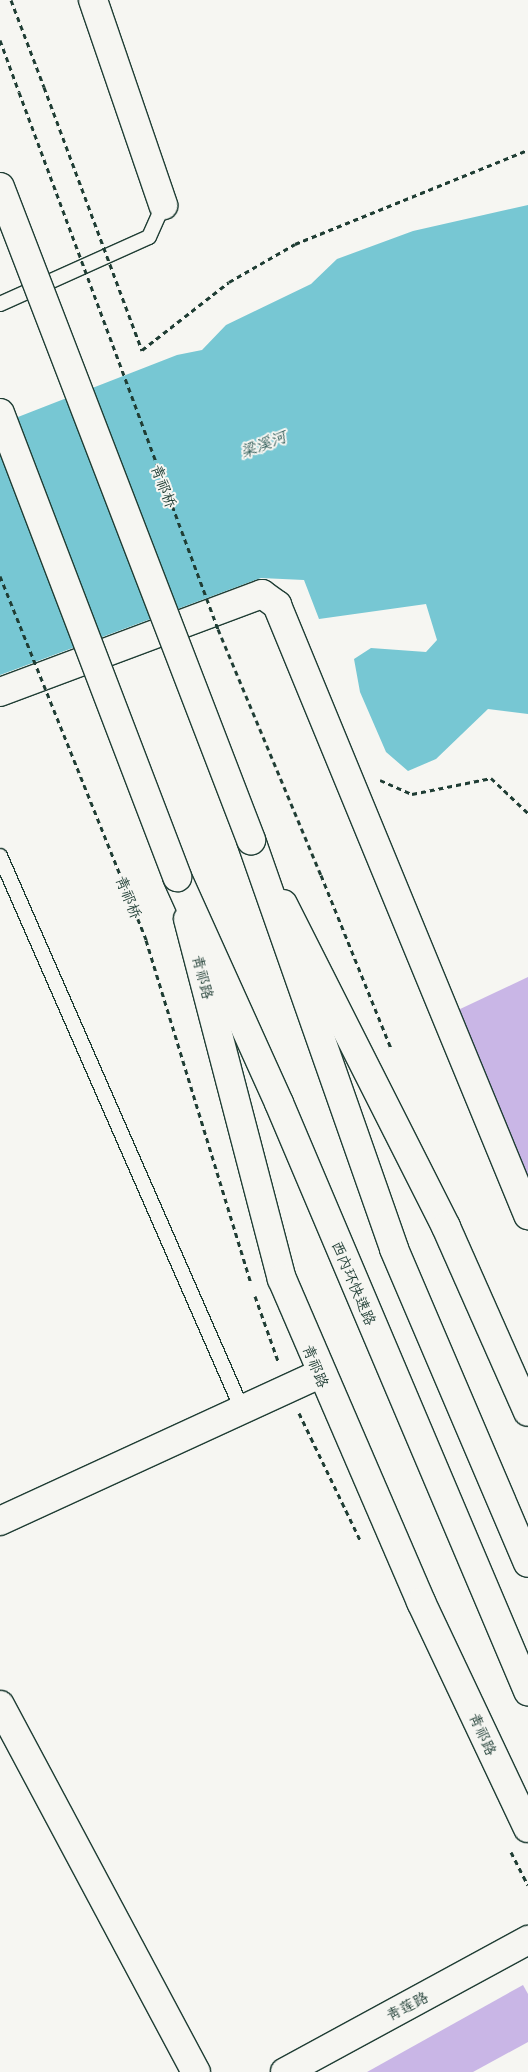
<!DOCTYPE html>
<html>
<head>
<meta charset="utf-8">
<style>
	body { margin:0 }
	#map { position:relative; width:528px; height:2072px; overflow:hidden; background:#f6f6f2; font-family:Mali,"LXGW WenKai TC",sans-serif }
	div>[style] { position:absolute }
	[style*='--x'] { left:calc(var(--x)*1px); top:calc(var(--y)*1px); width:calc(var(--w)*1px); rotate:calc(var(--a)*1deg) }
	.water>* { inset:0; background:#77c7d3 }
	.building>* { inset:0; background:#c9b6e6 }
	.path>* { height:3px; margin-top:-1.5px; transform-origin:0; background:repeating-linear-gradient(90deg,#1f3d34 0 5px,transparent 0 9px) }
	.roads { filter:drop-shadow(1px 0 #1f3d34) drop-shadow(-1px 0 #1f3d34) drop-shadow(0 1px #1f3d34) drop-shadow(0 -1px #1f3d34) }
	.lane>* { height:14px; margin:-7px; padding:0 7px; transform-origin:7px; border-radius:7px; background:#f6f6f2 }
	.street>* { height:28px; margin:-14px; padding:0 14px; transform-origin:14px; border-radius:14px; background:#f6f6f2 }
	.primary>* { height:28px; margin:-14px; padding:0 14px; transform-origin:14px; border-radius:14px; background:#f6f6f2 }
	.highway>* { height:28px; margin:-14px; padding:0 14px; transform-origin:14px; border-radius:14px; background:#f6f6f2 }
	.path-bridge>* { height:3px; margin-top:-1.5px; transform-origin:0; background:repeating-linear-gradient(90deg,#1f3d34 0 5px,transparent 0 9px) }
	.bridges { filter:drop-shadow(1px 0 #1f3d34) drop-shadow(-1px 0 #1f3d34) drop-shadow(0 1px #1f3d34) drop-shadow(0 -1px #1f3d34) }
	.highway-bridge>* { height:28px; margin:-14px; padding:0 14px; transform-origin:14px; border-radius:14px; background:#f6f6f2 }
	span { translate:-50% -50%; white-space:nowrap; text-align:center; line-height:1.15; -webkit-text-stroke:4px #f6f6f2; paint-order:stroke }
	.street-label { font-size:15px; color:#1f3d34 }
	.water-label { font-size:16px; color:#35605c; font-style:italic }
</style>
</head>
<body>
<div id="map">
	<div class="water">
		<i style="clip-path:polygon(528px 205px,528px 714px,488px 709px,436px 759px,408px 771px,386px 752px,360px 692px,354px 659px,371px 648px,426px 652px,437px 640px,426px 604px,319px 619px,304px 580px,261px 578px,0 675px,0 424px,177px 355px,202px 350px,226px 325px,311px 284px,337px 259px,413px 231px)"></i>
	</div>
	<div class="building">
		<i style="clip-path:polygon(528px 977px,528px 1180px,458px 1010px)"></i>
		<i style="clip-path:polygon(523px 1985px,528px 1994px,528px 2042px,473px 2072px,367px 2072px)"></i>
	</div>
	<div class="path">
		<i style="--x:11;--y:0;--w:93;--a:69.2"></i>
		<i style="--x:0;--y:40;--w:55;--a:69.9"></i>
		<i style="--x:142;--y:350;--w:110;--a:-38"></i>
		<i style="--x:229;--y:282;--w:76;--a:-29.9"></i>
		<i style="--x:295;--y:244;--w:251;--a:-22"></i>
		<i style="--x:380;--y:780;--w:35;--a:24"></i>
		<i style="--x:412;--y:794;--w:81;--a:-11.4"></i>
		<i style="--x:491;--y:778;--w:51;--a:43.4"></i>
		<i style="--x:321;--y:875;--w:187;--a:68"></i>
		<i style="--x:146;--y:940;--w:359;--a:73"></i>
		<i style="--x:255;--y:1296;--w:69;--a:70.5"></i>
		<i style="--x:299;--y:1413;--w:141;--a:64.3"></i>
		<i style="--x:511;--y:1852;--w:37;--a:63"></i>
	</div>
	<div class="roads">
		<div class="lane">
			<i style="--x:0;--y:304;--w:163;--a:-24.2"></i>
			<i style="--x:149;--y:237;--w:35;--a:-66"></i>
			<i style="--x:0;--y:856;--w:604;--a:66.37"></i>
		</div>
		<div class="street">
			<i style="--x:93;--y:0;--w:217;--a:71.1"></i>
			<i style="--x:0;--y:692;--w:280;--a:-20.5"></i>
			<i style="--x:262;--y:594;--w:19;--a:36"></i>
			<i style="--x:277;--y:605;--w:660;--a:67.63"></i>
			<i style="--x:0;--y:1521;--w:351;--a:-24.7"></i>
			<i style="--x:0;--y:1705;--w:416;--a:61.9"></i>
			<i style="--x:285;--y:2072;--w:277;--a:-28.5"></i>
		</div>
		<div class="primary">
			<i style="--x:283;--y:904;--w:362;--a:63.2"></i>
			<i style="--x:446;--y:1227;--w:202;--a:66.1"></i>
			<i style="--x:188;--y:919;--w:372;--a:75.4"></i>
			<i style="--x:282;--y:1279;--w:352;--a:66.7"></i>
			<i style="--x:421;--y:1602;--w:250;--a:64.7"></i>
		</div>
		<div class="highway">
			<i style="--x:251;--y:840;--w:433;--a:70.7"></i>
			<i style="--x:394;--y:1249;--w:341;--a:66.9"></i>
			<i style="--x:177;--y:877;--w:248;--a:65.7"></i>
			<i style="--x:279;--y:1103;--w:639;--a:67.05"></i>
		</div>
	</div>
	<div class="path-bridge">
		<i style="--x:44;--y:87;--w:281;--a:69.6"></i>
		<i style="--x:19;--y:92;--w:573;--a:69.67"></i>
		<i style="--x:218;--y:629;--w:267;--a:67.3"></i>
		<i style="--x:0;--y:576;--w:392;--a:68.1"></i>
	</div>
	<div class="bridges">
		<div class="highway-bridge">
			<i style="--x:0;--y:187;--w:700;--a:68.97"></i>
			<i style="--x:0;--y:413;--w:497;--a:69.1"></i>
		</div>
	</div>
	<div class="street-label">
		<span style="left:164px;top:486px;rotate:69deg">青祁桥</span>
		<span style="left:129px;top:897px;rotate:68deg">青祁桥</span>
		<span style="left:203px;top:977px;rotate:75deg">青祁路</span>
		<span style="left:354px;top:1283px;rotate:67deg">西内环快速路</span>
		<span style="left:316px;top:1366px;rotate:68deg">青祁路</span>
		<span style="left:483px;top:1734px;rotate:65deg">青祁路</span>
		<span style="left:407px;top:2006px;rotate:-28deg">青莲路</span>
	</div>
	<div class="water-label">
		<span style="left:263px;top:444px;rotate:-21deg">梁溪河</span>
	</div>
</div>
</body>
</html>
